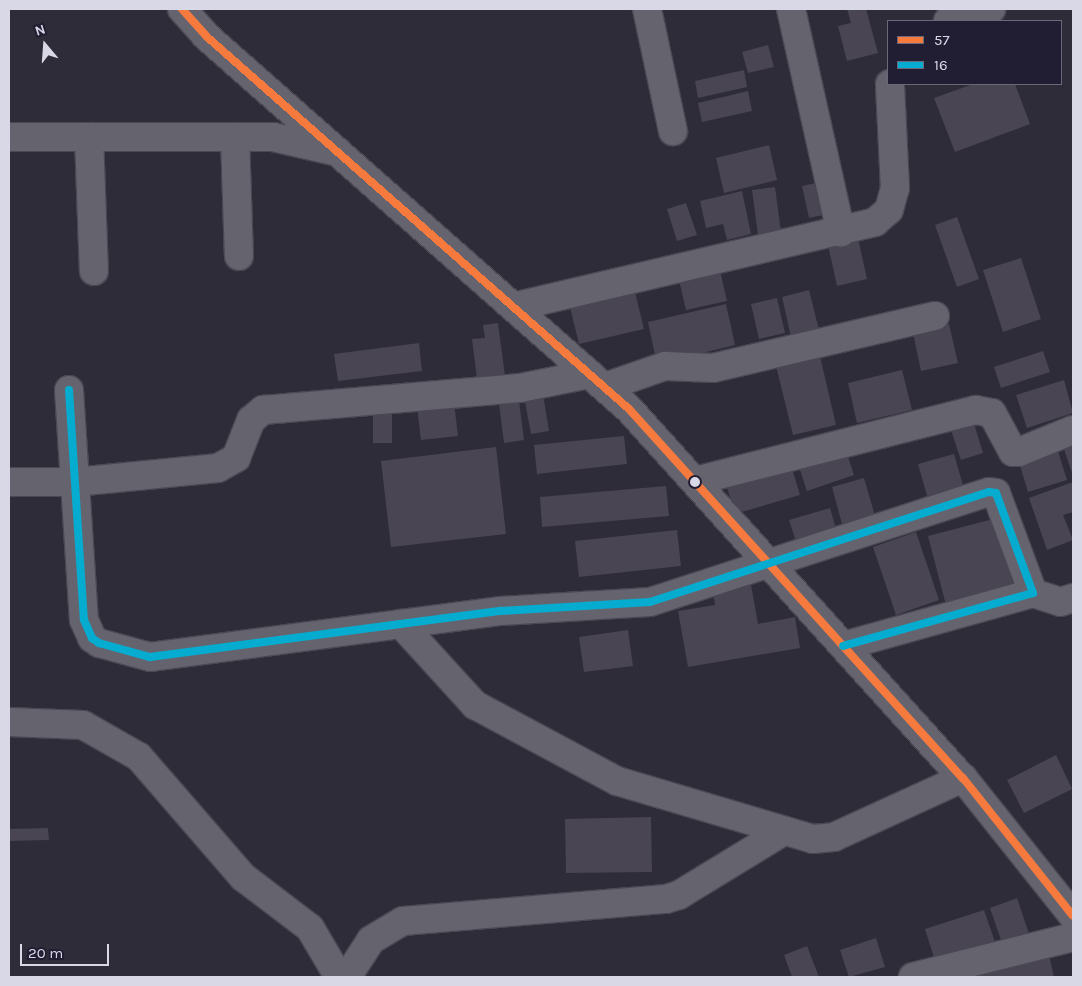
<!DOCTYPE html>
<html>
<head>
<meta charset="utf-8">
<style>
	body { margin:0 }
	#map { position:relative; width:1082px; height:986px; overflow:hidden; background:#2e2c38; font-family:Karla,sans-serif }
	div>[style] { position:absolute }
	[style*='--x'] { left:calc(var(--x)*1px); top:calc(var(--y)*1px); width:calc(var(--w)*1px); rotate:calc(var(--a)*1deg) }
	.building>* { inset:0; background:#494553 }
	.roads { filter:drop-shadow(1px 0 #494853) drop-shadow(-1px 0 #494853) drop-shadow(0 1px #494853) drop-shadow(0 -1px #494853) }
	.minor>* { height:28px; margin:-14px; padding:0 14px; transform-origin:14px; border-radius:14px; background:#65646e }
	.tertiary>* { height:28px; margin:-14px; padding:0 14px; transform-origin:14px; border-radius:14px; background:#65646e }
	.bus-1>* { height:8px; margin:-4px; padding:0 4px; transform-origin:4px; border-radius:4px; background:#f6793e }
	.bus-2>* { height:8px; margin:-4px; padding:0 4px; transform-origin:4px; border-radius:4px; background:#06acd0 }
	.dots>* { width:14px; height:14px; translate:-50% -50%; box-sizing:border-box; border:2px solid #211e33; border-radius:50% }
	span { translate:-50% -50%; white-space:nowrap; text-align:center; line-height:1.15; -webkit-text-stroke:4.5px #211e33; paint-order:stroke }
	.frame { position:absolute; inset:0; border:10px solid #d9d8e6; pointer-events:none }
	.legend { position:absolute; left:887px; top:20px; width:175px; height:65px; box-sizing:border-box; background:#211e33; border:1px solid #6b687b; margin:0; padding:6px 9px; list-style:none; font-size:15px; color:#d9d8e6 }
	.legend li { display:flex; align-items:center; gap:10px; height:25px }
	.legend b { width:25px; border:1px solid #6b687b }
	.north { position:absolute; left:20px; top:20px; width:50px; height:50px; -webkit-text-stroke:4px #211e33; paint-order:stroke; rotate:342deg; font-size:14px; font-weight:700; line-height:20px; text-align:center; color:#d9d8e6 }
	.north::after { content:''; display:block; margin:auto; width:18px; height:22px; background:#d9d8e6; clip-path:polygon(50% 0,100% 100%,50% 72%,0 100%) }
	.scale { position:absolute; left:20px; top:944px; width:89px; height:22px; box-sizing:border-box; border:2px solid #d9d8e6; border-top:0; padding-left:6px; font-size:15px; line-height:18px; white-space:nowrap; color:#d9d8e6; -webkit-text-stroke:4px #211e33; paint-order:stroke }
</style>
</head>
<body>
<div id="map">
	<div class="building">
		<i style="clip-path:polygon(847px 9px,866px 9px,878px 53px,847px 61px,838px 26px,851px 23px)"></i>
		<i style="clip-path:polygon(768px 45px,774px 67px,748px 73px,742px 52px)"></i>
		<i style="clip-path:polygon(744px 70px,747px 87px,698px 98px,695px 81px)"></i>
		<i style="clip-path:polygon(973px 84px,1015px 84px,1030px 124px,955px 152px,934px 98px)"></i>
		<i style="clip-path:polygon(748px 91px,752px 111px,702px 122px,698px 103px)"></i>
		<i style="clip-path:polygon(769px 145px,777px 180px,724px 193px,716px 158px)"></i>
		<i style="clip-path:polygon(825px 181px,832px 213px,809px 218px,802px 186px)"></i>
		<i style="clip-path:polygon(775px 187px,781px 232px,758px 235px,752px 190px)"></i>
		<i style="clip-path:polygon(742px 191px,751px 234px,727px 240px,723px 224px,706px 228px,700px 201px)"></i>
		<i style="clip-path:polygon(686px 203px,697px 235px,677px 241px,667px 209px)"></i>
		<i style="clip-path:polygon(957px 217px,979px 279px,957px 287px,935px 225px)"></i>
		<i style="clip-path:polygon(858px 238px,867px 279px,837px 286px,828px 245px)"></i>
		<i style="clip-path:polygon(1021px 258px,1041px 319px,1003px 332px,983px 270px)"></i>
		<i style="clip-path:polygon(719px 266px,727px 301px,686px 310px,678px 276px)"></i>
		<i style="clip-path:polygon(634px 288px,644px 329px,579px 344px,569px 303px)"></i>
		<i style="clip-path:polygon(809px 290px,819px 330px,791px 337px,782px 297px)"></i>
		<i style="clip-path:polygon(777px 298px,785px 333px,759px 339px,751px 304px)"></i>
		<i style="clip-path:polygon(726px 304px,735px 345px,657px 364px,648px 322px)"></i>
		<i style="clip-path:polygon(498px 323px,505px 376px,477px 379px,472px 339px,485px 338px,483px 325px)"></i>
		<i style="clip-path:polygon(949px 324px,958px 363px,921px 371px,913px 333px)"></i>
		<i style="clip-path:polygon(419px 343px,422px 371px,338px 381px,334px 354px)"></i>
		<i style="clip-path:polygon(1043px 351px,1050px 372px,1001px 388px,994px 367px)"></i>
		<i style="clip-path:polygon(819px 352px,836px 425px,793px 435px,775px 362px)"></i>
		<i style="clip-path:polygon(902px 370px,912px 410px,857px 423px,848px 383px)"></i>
		<i style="clip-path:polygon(1064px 380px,1073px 413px,1027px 428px,1016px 395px)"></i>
		<i style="clip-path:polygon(542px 388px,549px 431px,531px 434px,523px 391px)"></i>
		<i style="clip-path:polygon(518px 393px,524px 440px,504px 443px,498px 396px)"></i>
		<i style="clip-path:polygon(454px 402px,458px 436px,421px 440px,417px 407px)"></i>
		<i style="clip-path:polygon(373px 404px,392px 404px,392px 443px,373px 443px)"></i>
		<i style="clip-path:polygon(972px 417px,983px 453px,961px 460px,949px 424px)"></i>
		<i style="clip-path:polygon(624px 436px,627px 464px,537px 474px,534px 445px)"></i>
		<i style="clip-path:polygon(1073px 440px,1073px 476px,1062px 443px)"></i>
		<i style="clip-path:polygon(844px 445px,854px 475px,807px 491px,797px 461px)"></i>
		<i style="clip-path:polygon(496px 447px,506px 534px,391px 547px,381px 461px)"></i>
		<i style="clip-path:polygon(1058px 451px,1067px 480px,1028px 492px,1019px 462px)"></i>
		<i style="clip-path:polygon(954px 454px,966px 496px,930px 506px,918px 464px)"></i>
		<i style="clip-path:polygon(789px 458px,800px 495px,735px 514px,724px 477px)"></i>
		<i style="clip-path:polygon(864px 478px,878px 526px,845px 535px,832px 487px)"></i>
		<i style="clip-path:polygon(1073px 482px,1073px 512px,1063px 515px,1073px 540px,1047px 550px,1029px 498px)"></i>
		<i style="clip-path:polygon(666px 486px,669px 516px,542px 527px,540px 497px)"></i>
		<i style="clip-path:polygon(830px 508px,839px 539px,799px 551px,789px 520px)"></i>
		<i style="clip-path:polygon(997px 518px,1016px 590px,947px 609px,928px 536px)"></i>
		<i style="clip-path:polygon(677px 530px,681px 566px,579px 577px,575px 541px)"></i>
		<i style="clip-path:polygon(916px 532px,939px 600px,896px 615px,873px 547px)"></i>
		<i style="clip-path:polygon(751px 585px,758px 624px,795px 617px,800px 648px,688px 667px,678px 611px,715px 605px,713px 592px)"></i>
		<i style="clip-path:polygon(628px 630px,633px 666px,584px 672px,579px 637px)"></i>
		<i style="clip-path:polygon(1056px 755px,1072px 789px,1024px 813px,1007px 780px)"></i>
		<i style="clip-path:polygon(651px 817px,652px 872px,566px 873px,565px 819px)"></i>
		<i style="clip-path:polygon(48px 828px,49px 840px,9px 841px,9px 829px)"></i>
		<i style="clip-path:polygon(1017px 898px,1030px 937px,1003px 946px,990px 908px)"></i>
		<i style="clip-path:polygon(984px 910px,996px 945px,936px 964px,925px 929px)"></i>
		<i style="clip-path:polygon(876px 938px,885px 967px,849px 977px,840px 950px)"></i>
		<i style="clip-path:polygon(807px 946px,819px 977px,792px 977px,784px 955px)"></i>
		<i style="clip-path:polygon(1049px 955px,1054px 977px,949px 977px)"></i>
	</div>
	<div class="roads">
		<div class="minor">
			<i style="--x:647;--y:9;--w:125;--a:78"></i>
			<i style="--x:791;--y:9;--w:229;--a:77.4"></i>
			<i style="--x:948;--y:21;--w:45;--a:-15.6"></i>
			<i style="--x:9;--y:137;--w:264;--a:0"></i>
			<i style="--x:273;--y:137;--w:67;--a:13"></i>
			<i style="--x:89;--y:137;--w:134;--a:87.9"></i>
			<i style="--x:235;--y:137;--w:119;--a:88.1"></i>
			<i style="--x:513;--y:307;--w:372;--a:-13.2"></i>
			<i style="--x:875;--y:222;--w:18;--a:-41"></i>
			<i style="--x:889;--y:210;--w:23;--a:-75"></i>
			<i style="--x:895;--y:188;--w:104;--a:-92.8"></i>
			<i style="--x:605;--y:387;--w:64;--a:-19.3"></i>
			<i style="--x:665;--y:366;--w:48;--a:2.4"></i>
			<i style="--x:713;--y:368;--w:228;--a:-13.2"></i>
			<i style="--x:69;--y:390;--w:230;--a:86.3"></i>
			<i style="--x:84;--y:620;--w:20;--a:66"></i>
			<i style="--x:92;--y:638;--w:9;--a:36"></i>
			<i style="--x:99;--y:643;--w:53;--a:15.4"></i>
			<i style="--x:150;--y:657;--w:354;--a:-7.5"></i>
			<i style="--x:501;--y:611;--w:149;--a:-3.5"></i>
			<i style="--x:650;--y:602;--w:356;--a:-18"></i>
			<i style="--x:989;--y:492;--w:7;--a:8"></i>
			<i style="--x:996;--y:493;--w:107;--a:69.7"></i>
			<i style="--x:1033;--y:593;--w:197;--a:164.4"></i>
			<i style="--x:695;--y:481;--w:290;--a:-14.2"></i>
			<i style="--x:976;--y:410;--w:16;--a:11"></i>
			<i style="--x:992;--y:413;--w:44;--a:61.7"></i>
			<i style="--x:1013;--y:452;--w:6;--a:0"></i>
			<i style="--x:1019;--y:452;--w:58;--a:-22.2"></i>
			<i style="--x:9;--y:482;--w:66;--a:0"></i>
			<i style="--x:75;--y:482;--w:144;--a:-5.6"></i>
			<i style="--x:218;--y:468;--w:21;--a:-29"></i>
			<i style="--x:236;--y:458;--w:41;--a:-68.5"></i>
			<i style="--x:251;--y:420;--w:16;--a:-40"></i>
			<i style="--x:263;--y:410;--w:258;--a:-4.9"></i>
			<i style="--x:520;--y:388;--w:71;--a:-11.3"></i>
			<i style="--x:1033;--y:593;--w:28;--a:18"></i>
			<i style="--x:1060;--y:602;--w:14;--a:-17"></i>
			<i style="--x:401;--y:624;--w:110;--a:47.6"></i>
			<i style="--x:475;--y:705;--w:161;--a:28.2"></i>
			<i style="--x:617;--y:781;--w:204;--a:16.5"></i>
			<i style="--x:813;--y:839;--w:21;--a:-5"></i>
			<i style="--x:834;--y:837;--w:142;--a:-24.6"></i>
			<i style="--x:9;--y:722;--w:74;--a:2.3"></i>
			<i style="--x:83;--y:725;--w:64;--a:29.7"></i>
			<i style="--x:139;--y:757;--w:159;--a:49.1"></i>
			<i style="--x:243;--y:877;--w:84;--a:37.3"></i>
			<i style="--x:310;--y:928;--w:57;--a:59.4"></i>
			<i style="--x:347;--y:977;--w:44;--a:-57"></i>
			<i style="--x:371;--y:940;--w:37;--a:-31"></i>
			<i style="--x:403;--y:921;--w:264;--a:-4.8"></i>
			<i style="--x:666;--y:899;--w:14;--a:-17"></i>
			<i style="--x:679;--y:895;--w:123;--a:-31.4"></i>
			<i style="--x:913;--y:977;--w:165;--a:-14"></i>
		</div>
		<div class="tertiary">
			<i style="--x:182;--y:9;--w:36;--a:48"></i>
			<i style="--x:206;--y:36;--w:564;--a:41.41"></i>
			<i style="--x:629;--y:409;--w:498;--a:47.9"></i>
			<i style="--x:963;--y:778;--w:176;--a:51.4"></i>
		</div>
	</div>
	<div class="bus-1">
		<i style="--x:182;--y:9;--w:36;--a:48"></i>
		<i style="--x:206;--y:36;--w:564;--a:41.41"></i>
		<i style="--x:629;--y:409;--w:498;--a:47.9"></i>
		<i style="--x:963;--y:778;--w:176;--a:51.4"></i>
	</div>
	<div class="bus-2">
		<i style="--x:69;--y:390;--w:230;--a:86.3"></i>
		<i style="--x:84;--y:620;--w:20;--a:66"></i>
		<i style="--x:92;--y:638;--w:9;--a:36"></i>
		<i style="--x:99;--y:643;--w:53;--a:15.4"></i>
		<i style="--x:150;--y:657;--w:354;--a:-7.5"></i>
		<i style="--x:501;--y:611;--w:149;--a:-3.5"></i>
		<i style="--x:650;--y:602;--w:356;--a:-18"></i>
		<i style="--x:989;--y:492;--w:7;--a:8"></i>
		<i style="--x:996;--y:493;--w:107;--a:69.7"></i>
		<i style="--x:1033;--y:593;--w:197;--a:164.4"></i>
	</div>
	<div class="dots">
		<i style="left:695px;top:482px;background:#d9d8e6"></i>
	</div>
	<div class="frame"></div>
	<ul class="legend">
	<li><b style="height:6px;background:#f6793e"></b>57</li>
	<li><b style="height:6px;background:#06acd0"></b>16</li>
	</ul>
	<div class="north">N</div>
	<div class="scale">20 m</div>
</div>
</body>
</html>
